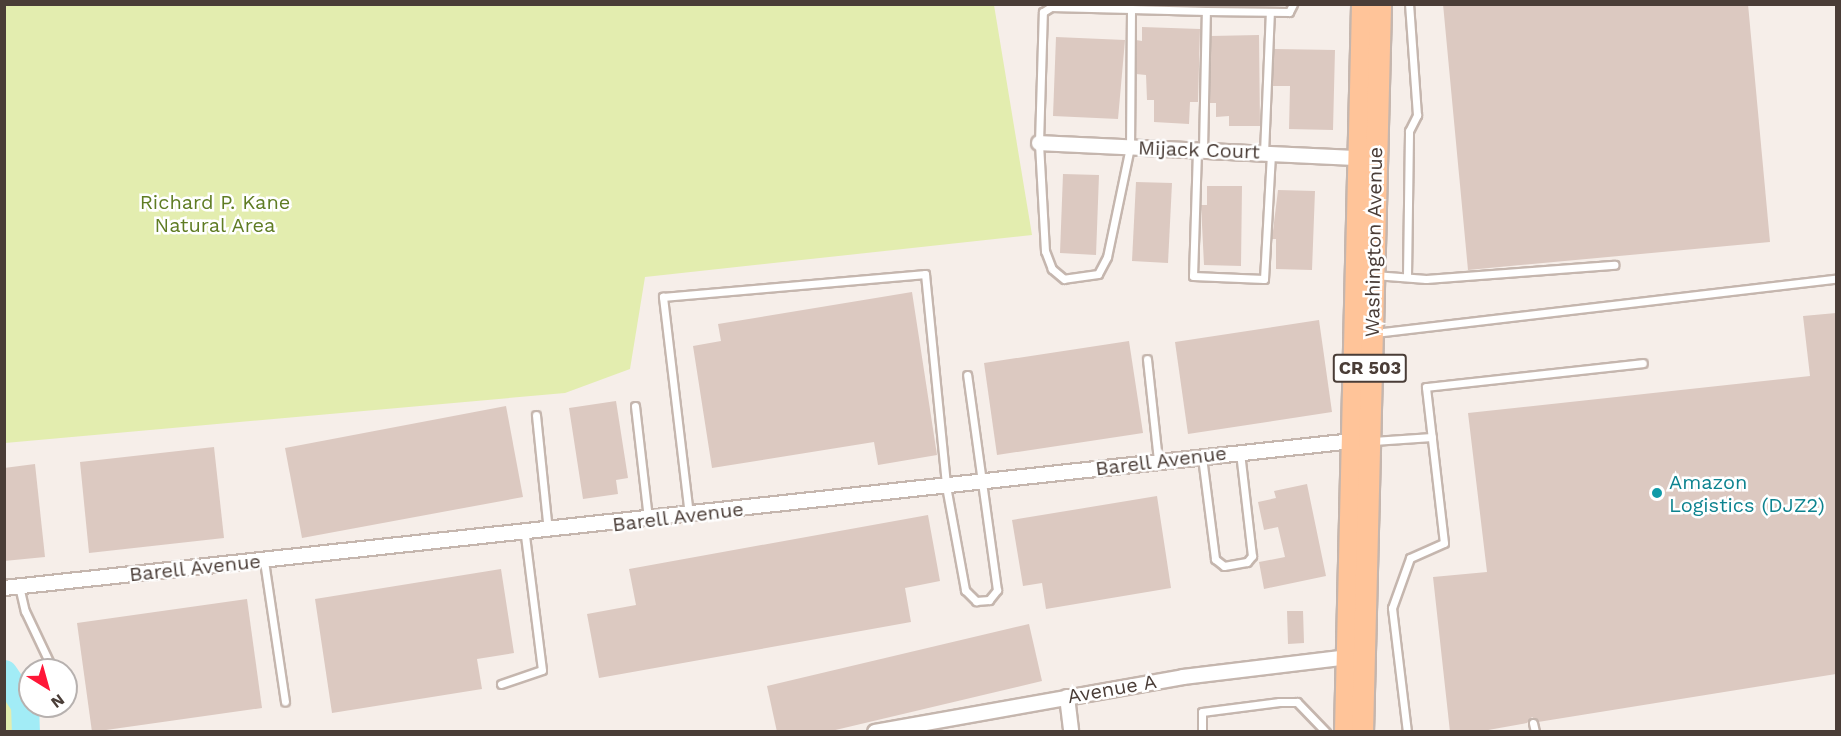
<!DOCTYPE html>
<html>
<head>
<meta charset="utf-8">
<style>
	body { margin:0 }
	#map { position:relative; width:1841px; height:736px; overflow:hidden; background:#f6eee9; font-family:"Work Sans",sans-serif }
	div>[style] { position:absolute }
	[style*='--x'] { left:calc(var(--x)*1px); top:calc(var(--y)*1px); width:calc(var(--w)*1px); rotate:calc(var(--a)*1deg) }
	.green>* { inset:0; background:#e3edaf }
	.river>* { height:28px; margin:-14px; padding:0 14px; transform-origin:14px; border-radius:14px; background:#a2ecf6 }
	.building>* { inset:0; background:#dcc9c1 }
	.roads { filter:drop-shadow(2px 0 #c5b6ae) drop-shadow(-2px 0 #c5b6ae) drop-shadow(0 2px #c5b6ae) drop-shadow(0 -2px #c5b6ae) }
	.lane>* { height:7px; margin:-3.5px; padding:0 3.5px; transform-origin:3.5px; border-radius:3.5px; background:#fff }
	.street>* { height:14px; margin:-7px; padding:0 7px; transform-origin:7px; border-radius:7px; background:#fff }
	.primary>* { height:21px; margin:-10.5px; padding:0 10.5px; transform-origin:10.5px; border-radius:10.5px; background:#ffc499 }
	.dots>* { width:16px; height:16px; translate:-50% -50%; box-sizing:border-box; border:3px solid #fff; border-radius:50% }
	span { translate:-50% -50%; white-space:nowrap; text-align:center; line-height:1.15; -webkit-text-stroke:5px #fff; paint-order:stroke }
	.shield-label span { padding:2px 4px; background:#fff; border:2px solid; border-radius:4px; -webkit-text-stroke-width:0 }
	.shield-label { font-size:18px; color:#4a3d37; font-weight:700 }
	.street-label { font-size:20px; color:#4a3d37 }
	.park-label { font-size:20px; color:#5f7c23 }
	.culture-label { font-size:20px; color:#0d838f }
	.left { translate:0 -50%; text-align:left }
	.frame { position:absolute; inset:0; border:6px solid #4a3d37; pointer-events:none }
	.north { position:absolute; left:18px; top:658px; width:60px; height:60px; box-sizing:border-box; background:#fff; border:2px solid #b7b1af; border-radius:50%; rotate:143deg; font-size:16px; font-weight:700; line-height:24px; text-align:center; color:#4a3d37 }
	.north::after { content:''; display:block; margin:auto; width:21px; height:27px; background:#ff1738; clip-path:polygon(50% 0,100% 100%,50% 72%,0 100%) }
</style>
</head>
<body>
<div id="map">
	<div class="green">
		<i style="clip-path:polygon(5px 4px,994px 5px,1032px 235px,645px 277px,630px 369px,565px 393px,5px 443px)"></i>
		<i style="clip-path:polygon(5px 674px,25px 705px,26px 731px,5px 731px)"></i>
	</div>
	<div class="river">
		<i style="--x:4;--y:674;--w:37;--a:56"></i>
		<i style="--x:25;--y:705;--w:27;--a:88"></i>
	</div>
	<div class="building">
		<i style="clip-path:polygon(1443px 4px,1748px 4px,1770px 242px,1468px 270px)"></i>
		<i style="clip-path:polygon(1142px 27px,1200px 29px,1198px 102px,1190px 102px,1189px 124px,1154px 122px,1154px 100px,1147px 100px,1146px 75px,1136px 74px,1136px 40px,1142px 41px)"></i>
		<i style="clip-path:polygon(1259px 35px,1260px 126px,1229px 126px,1229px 116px,1216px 117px,1216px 103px,1210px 103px,1211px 36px)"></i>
		<i style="clip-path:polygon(1056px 37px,1125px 40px,1118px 119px,1053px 116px)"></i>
		<i style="clip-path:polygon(1274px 49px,1335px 50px,1333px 130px,1289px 129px,1290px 86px,1272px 86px)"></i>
		<i style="clip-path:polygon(1063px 174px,1099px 175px,1096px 255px,1060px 253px)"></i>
		<i style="clip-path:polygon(1136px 182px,1172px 183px,1168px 263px,1132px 261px)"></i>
		<i style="clip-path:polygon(1207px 186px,1242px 186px,1241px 266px,1204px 265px,1201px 205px,1207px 205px)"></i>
		<i style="clip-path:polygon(1278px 190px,1315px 191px,1312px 270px,1276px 269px,1276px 239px,1272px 239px)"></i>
		<i style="clip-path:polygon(912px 292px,937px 455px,878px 465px,874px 442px,712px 468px,693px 346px,721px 341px,718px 324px)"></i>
		<i style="clip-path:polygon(1836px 313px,1836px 674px,1538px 722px,1532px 717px,1527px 723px,1477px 732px,1450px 732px,1433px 577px,1487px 572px,1468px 413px,1810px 376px,1803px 316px)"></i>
		<i style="clip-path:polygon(1319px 320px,1332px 412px,1188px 434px,1175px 342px)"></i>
		<i style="clip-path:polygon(1129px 341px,1143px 433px,997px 455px,984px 363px)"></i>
		<i style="clip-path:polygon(616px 401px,628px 478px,616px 480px,618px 494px,583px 499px,569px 408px)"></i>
		<i style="clip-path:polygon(506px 406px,523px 497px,302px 538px,285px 448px)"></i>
		<i style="clip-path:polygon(214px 447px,224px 538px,89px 553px,80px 462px)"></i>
		<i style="clip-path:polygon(35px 464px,45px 557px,4px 561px,4px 468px)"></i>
		<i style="clip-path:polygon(1307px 484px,1326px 576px,1264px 589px,1259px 562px,1285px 557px,1278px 527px,1264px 530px,1258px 502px,1276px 498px,1274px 491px)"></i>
		<i style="clip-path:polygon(1157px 496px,1171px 588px,1046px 609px,1042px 583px,1023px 586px,1012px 520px)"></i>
		<i style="clip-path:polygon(928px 515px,940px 581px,905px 588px,911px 622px,599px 678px,587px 614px,636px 605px,629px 569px)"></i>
		<i style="clip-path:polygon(501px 569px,514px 653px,477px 659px,482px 689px,332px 713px,315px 599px)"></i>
		<i style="clip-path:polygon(247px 599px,262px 708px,92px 732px,77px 623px)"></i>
		<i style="clip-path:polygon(1287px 611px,1303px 611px,1304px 643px,1288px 644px)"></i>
		<i style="clip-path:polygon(1029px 624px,1042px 681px,827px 732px,777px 732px,767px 686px)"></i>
	</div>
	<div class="roads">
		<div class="lane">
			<i style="--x:1131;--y:9;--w:138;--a:90.4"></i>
			<i style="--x:1130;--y:147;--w:112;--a:101.8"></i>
			<i style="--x:1107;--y:257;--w:19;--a:118"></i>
			<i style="--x:1098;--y:274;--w:34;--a:172"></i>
			<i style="--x:1064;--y:279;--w:16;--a:-140"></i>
			<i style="--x:1052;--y:269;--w:19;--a:-111"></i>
			<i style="--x:1045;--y:251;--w:108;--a:-93.2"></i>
			<i style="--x:1039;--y:143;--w:131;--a:-88.3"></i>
			<i style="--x:1043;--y:12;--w:9;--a:-32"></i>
			<i style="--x:1051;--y:7;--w:80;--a:1.4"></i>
			<i style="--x:1131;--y:9;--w:75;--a:1.5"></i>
			<i style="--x:1206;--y:11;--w:83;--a:0.7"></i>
			<i style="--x:1289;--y:12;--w:9;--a:-63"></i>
			<i style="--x:1197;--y:150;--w:126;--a:91.8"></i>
			<i style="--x:1193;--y:276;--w:71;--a:2.4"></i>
			<i style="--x:1264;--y:279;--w:126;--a:-86.8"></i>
			<i style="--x:1203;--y:150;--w:139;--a:-88.8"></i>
			<i style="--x:1264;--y:153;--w:141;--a:-87.6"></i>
			<i style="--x:1374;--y:275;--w:52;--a:4.4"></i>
			<i style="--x:1426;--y:279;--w:189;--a:-4.3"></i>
			<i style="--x:1407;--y:276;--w:145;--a:-89.2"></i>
			<i style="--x:1409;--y:131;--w:18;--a:-63"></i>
			<i style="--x:1417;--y:115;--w:111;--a:-94.1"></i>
			<i style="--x:1374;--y:333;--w:465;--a:-6.7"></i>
			<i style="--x:1147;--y:359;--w:103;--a:83.8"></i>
			<i style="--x:635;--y:406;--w:113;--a:83.4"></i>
			<i style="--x:536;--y:415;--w:117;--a:84.1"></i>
			<i style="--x:1373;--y:441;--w:59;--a:-3.9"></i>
			<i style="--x:1202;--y:457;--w:103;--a:82.7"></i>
			<i style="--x:1215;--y:559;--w:11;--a:38"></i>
			<i style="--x:1224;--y:566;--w:23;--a:-10"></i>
			<i style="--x:1247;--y:562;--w:8;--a:-50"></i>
			<i style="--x:1252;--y:556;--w:105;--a:-96.6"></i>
			<i style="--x:689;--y:515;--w:220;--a:-96.8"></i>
			<i style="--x:663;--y:297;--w:263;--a:-5"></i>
			<i style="--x:925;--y:274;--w:213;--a:84.3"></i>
			<i style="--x:946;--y:486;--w:106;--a:79.6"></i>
			<i style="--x:965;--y:590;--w:16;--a:45"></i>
			<i style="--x:976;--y:601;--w:13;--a:-4"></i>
			<i style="--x:989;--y:600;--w:13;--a:-51"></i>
			<i style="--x:997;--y:590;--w:217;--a:-97.9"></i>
			<i style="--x:264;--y:561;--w:142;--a:81.5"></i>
			<i style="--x:19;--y:586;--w:26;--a:77"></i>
			<i style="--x:25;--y:611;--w:65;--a:64.6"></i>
			<i style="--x:501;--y:684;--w:43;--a:-18.9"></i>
			<i style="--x:542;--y:670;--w:136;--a:-97.2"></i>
			<i style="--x:66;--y:698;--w:2;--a:63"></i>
			<i style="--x:1533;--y:723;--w:9;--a:77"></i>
			<i style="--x:1202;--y:732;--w:20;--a:-90"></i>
			<i style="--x:1202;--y:712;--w:78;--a:-7.4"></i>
			<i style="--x:1279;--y:702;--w:18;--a:0"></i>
			<i style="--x:1297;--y:702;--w:42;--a:46"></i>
			<i style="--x:1407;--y:732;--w:125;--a:-96.9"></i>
			<i style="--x:1392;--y:608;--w:53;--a:-70.2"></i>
			<i style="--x:1410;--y:558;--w:37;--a:-24"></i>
			<i style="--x:1444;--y:543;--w:157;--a:-96.6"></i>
			<i style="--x:1426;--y:387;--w:218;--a:-6.3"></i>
		</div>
		<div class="street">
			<i style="--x:1039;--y:143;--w:320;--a:2.7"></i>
			<i style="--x:4;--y:588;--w:1356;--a:-6.22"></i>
			<i style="--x:1067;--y:697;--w:35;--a:83"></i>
			<i style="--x:875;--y:732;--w:313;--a:-10.1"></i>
			<i style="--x:1183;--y:677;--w:167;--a:-6.9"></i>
		</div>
		<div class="primary">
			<i style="--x:1345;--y:732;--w:728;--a:-88.66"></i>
			<i style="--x:1362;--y:732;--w:728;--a:-88.58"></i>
		</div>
	</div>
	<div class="dots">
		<i style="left:1657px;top:493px;background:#0f9aa8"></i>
	</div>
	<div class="shield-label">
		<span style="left:1370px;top:368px">CR 503</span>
	</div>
	<div class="street-label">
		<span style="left:1199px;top:150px;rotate:2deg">Mijack Court</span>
		<span style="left:1374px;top:242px;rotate:-89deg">Washington Avenue</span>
		<span style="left:1161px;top:461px;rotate:-7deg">Barell Avenue</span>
		<span style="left:678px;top:517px;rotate:-7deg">Barell Avenue</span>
		<span style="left:195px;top:568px;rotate:-6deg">Barell Avenue</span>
		<span style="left:1112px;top:689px;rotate:-10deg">Avenue A</span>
	</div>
	<div class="park-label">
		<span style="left:215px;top:214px">Richard P. Kane<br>Natural Area</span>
	</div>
	<div class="culture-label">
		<span class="left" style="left:1669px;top:494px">Amazon<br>Logistics (DJZ2)</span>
	</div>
	<div class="frame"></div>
	<div class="north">N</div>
</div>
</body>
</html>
